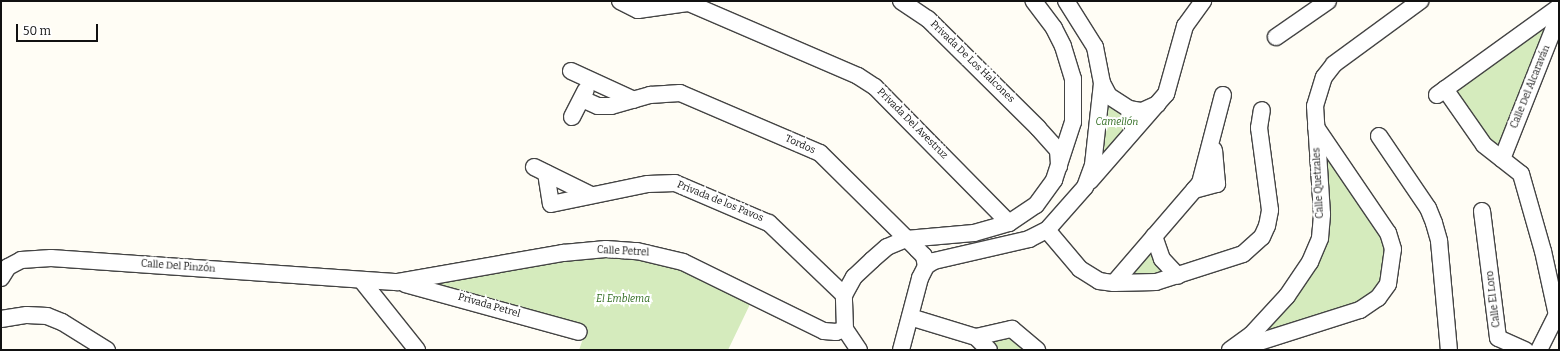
<!DOCTYPE html>
<html>
<head>
<meta charset="utf-8">
<style>
	body { margin:0 }
	#map { position:relative; width:1560px; height:351px; overflow:hidden; background:#fffdf5; font-family:Bitter,serif }
	div>[style] { position:absolute }
	[style*='--x'] { left:calc(var(--x)*1px); top:calc(var(--y)*1px); width:calc(var(--w)*1px); rotate:calc(var(--a)*1deg) }
	.green>* { inset:0; background:#d5ebbd }
	.roads { filter:drop-shadow(1px 0 #444) drop-shadow(-1px 0 #444) drop-shadow(0 1px #444) drop-shadow(0 -1px #444) }
	.minor>* { height:16px; margin:-8px; padding:0 8px; transform-origin:8px; border-radius:8px; background:#fff }
	span { translate:-50% -50%; white-space:nowrap; text-align:center; line-height:1.15; -webkit-text-stroke:4px #fff; paint-order:stroke }
	.street-label { font-size:10px; color:#111 }
	.park-label { font-size:10px; color:#2f6b1f; font-style:italic }
	.frame { position:absolute; inset:0; border:2px solid #111; pointer-events:none }
	.scale { position:absolute; left:16px; top:24px; width:82px; height:18px; box-sizing:border-box; border:2px solid #111; border-top:0; padding-left:5px; font-size:12px; line-height:14px; white-space:nowrap; color:#111; -webkit-text-stroke:3px #fff; paint-order:stroke }
</style>
</head>
<body>
<div id="map">
	<div class="green">
		<i style="clip-path:polygon(1559px 7px,1502px 159px,1445px 89px)"></i>
		<i style="clip-path:polygon(1102px 83px,1116px 103px,1159px 104px,1093px 165px)"></i>
		<i style="clip-path:polygon(1315px 127px,1393px 249px,1378px 298px,1240px 344px,1316px 250px)"></i>
		<i style="clip-path:polygon(1154px 236px,1178px 276px,1114px 283px)"></i>
		<i style="clip-path:polygon(637px 251px,754px 296px,728px 350px,579px 350px,585px 333px,423px 287px,454px 272px)"></i>
		<i style="clip-path:polygon(1012px 329px,1037px 350px,989px 350px,976px 337px)"></i>
	</div>
	<div class="roads">
		<div class="minor">
			<i style="--x:620;--y:1;--w:20;--a:27"></i>
			<i style="--x:638;--y:10;--w:50;--a:-8"></i>
			<i style="--x:684;--y:1;--w:189;--a:23.3"></i>
			<i style="--x:858;--y:76;--w:20;--a:33"></i>
			<i style="--x:875;--y:87;--w:191;--a:45.4"></i>
			<i style="--x:901;--y:1;--w:32;--a:34"></i>
			<i style="--x:928;--y:19;--w:155;--a:44.7"></i>
			<i style="--x:1038;--y:128;--w:30;--a:48"></i>
			<i style="--x:1058;--y:150;--w:16;--a:86"></i>
			<i style="--x:1276;--y:37;--w:63;--a:-34.7"></i>
			<i style="--x:571;--y:71;--w:69;--a:24.7"></i>
			<i style="--x:1102;--y:83;--w:15;--a:62"></i>
			<i style="--x:1109;--y:96;--w:24;--a:33"></i>
			<i style="--x:1129;--y:109;--w:13;--a:9"></i>
			<i style="--x:1142;--y:111;--w:17;--a:-24"></i>
			<i style="--x:1445;--y:89;--w:68;--a:55.1"></i>
			<i style="--x:1484;--y:145;--w:47;--a:38.1"></i>
			<i style="--x:1521;--y:174;--w:80;--a:74.1"></i>
			<i style="--x:1543;--y:251;--w:66;--a:77.7"></i>
			<i style="--x:1437;--y:95;--w:150;--a:-35.8"></i>
			<i style="--x:582;--y:99;--w:17;--a:24"></i>
			<i style="--x:598;--y:106;--w:13;--a:0"></i>
			<i style="--x:611;--y:106;--w:41;--a:-15.8"></i>
			<i style="--x:650;--y:95;--w:30;--a:-4"></i>
			<i style="--x:680;--y:93;--w:152;--a:23.2"></i>
			<i style="--x:820;--y:153;--w:136;--a:44.7"></i>
			<i style="--x:917;--y:249;--w:10;--a:45"></i>
			<i style="--x:924;--y:256;--w:10;--a:79"></i>
			<i style="--x:572;--y:117;--w:30;--a:-63"></i>
			<i style="--x:1379;--y:136;--w:87;--a:55.8"></i>
			<i style="--x:1428;--y:208;--w:16;--a:68"></i>
			<i style="--x:1434;--y:223;--w:19;--a:74"></i>
			<i style="--x:1439;--y:241;--w:109;--a:84.8"></i>
			<i style="--x:1502;--y:159;--w:155;--a:-68.4"></i>
			<i style="--x:534;--y:167;--w:64;--a:26.2"></i>
			<i style="--x:546;--y:173;--w:31;--a:81"></i>
			<i style="--x:551;--y:204;--w:99;--a:-11.7"></i>
			<i style="--x:648;--y:184;--w:27;--a:-2"></i>
			<i style="--x:675;--y:183;--w:102;--a:23.1"></i>
			<i style="--x:769;--y:223;--w:104;--a:43.8"></i>
			<i style="--x:1090;--y:181;--w:116;--a:-48.9"></i>
			<i style="--x:1166;--y:94;--w:71;--a:-74.4"></i>
			<i style="--x:1185;--y:26;--w:31;--a:-54"></i>
			<i style="--x:1194;--y:190;--w:24;--a:-15"></i>
			<i style="--x:1217;--y:184;--w:34;--a:-95"></i>
			<i style="--x:1482;--y:211;--w:128;--a:82.8"></i>
			<i style="--x:1498;--y:338;--w:30;--a:24"></i>
			<i style="--x:1047;--y:230;--w:51;--a:49.8"></i>
			<i style="--x:1080;--y:269;--w:22;--a:32"></i>
			<i style="--x:1099;--y:281;--w:15;--a:8"></i>
			<i style="--x:1114;--y:283;--w:42;--a:-1.4"></i>
			<i style="--x:1156;--y:282;--w:91;--a:-17.8"></i>
			<i style="--x:1243;--y:254;--w:25;--a:-42"></i>
			<i style="--x:1262;--y:237;--w:12;--a:-66"></i>
			<i style="--x:1267;--y:226;--w:16;--a:-79"></i>
			<i style="--x:1270;--y:210;--w:83;--a:-97.6"></i>
			<i style="--x:1259;--y:128;--w:18;--a:-81"></i>
			<i style="--x:1154;--y:236;--w:24;--a:71"></i>
			<i style="--x:1162;--y:259;--w:23;--a:47"></i>
			<i style="--x:1;--y:278;--w:13;--a:-58"></i>
			<i style="--x:8;--y:267;--w:15;--a:-28"></i>
			<i style="--x:21;--y:260;--w:30;--a:-4"></i>
			<i style="--x:51;--y:258;--w:348;--a:4"></i>
			<i style="--x:398;--y:282;--w:168;--a:-10"></i>
			<i style="--x:563;--y:253;--w:43;--a:-5.3"></i>
			<i style="--x:606;--y:249;--w:31;--a:4"></i>
			<i style="--x:637;--y:251;--w:47;--a:13.4"></i>
			<i style="--x:683;--y:262;--w:157;--a:26.1"></i>
			<i style="--x:824;--y:331;--w:12;--a:5"></i>
			<i style="--x:836;--y:332;--w:9;--a:-18"></i>
			<i style="--x:362;--y:281;--w:88;--a:51.4"></i>
			<i style="--x:1114;--y:283;--w:132;--a:-49.3"></i>
			<i style="--x:1200;--y:183;--w:91;--a:-75.4"></i>
			<i style="--x:405;--y:284;--w:180;--a:15.4"></i>
			<i style="--x:910;--y:317;--w:69;--a:16.9"></i>
			<i style="--x:976;--y:337;--w:18;--a:45"></i>
			<i style="--x:1;--y:319;--w:26;--a:-9"></i>
			<i style="--x:27;--y:315;--w:20;--a:3"></i>
			<i style="--x:47;--y:316;--w:16;--a:22"></i>
			<i style="--x:62;--y:322;--w:53;--a:31.9"></i>
			<i style="--x:976;--y:337;--w:37;--a:-13"></i>
			<i style="--x:1012;--y:329;--w:33;--a:40"></i>
			<i style="--x:1240;--y:348;--w:126;--a:-17.6"></i>
			<i style="--x:1360;--y:310;--w:22;--a:-34"></i>
			<i style="--x:1378;--y:298;--w:17;--a:-54"></i>
			<i style="--x:1388;--y:284;--w:35;--a:-82"></i>
			<i style="--x:1393;--y:249;--w:17;--a:-107"></i>
			<i style="--x:1388;--y:233;--w:128;--a:-124.2"></i>
			<i style="--x:859;--y:350;--w:25;--a:-124"></i>
			<i style="--x:845;--y:329;--w:34;--a:-92"></i>
			<i style="--x:844;--y:295;--w:21;--a:-61"></i>
			<i style="--x:854;--y:277;--w:25;--a:-43"></i>
			<i style="--x:872;--y:260;--w:20;--a:-41"></i>
			<i style="--x:887;--y:247;--w:21;--a:-23"></i>
			<i style="--x:906;--y:239;--w:68;--a:-5"></i>
			<i style="--x:974;--y:233;--w:36;--a:-16"></i>
			<i style="--x:1009;--y:223;--w:32;--a:-34"></i>
			<i style="--x:1036;--y:205;--w:31;--a:-54"></i>
			<i style="--x:1054;--y:180;--w:61;--a:-71.9"></i>
			<i style="--x:1073;--y:122;--w:43;--a:-90"></i>
			<i style="--x:1073;--y:79;--w:34;--a:-107"></i>
			<i style="--x:1063;--y:46;--w:20;--a:-117"></i>
			<i style="--x:1054;--y:28;--w:34;--a:-127"></i>
			<i style="--x:901;--y:350;--w:74;--a:-75.2"></i>
			<i style="--x:920;--y:278;--w:13;--a:-63"></i>
			<i style="--x:926;--y:266;--w:9;--a:-32"></i>
			<i style="--x:934;--y:261;--w:98;--a:-13"></i>
			<i style="--x:1029;--y:239;--w:20;--a:-27"></i>
			<i style="--x:1047;--y:230;--w:57;--a:-48.5"></i>
			<i style="--x:1085;--y:187;--w:23;--a:-70"></i>
			<i style="--x:1093;--y:165;--w:82;--a:-83.7"></i>
			<i style="--x:1102;--y:83;--w:37;--a:-101"></i>
			<i style="--x:1095;--y:47;--w:54;--a:-122.2"></i>
			<i style="--x:1230;--y:350;--w:26;--a:-36"></i>
			<i style="--x:1251;--y:335;--w:53;--a:-47.3"></i>
			<i style="--x:1287;--y:296;--w:41;--a:-55.9"></i>
			<i style="--x:1310;--y:262;--w:26;--a:-67"></i>
			<i style="--x:1320;--y:238;--w:24;--a:-85"></i>
			<i style="--x:1322;--y:214;--w:108;--a:-93.7"></i>
			<i style="--x:1315;--y:106;--w:30;--a:-73"></i>
			<i style="--x:1324;--y:77;--w:16;--a:-52"></i>
			<i style="--x:1334;--y:64;--w:107;--a:-36.2"></i>
			<i style="--x:1539;--y:350;--w:45;--a:-63.4"></i>
		</div>
	</div>
	<div class="street-label">
		<span style="left:972px;top:62px;rotate:44deg">Privada De Los Halcones</span>
		<span style="left:1531px;top:87px;rotate:-68deg">Calle Del Alcaraván</span>
		<span style="left:912px;top:124px;rotate:45deg">Privada Del Avestruz</span>
		<span style="left:800px;top:145px;rotate:24deg">Tordos</span>
		<span style="left:1319px;top:183px;rotate:-93deg">Calle Quetzales</span>
		<span style="left:720px;top:202px;rotate:22deg">Privada de los Pavos</span>
		<span style="left:623px;top:252px;rotate:3deg">Calle Petrel</span>
		<span style="left:178px;top:267px;rotate:4deg">Calle Del Pinzón</span>
		<span style="left:1494px;top:299px;rotate:-97deg">Calle El Loro</span>
		<span style="left:489px;top:306px;rotate:16deg">Privada Petrel</span>
	</div>
	<div class="park-label">
		<span style="left:1117px;top:123px">Camellón</span>
		<span style="left:623px;top:300px">El Emblema</span>
	</div>
	<div class="frame"></div>
	<div class="scale">50 m</div>
</div>
</body>
</html>
